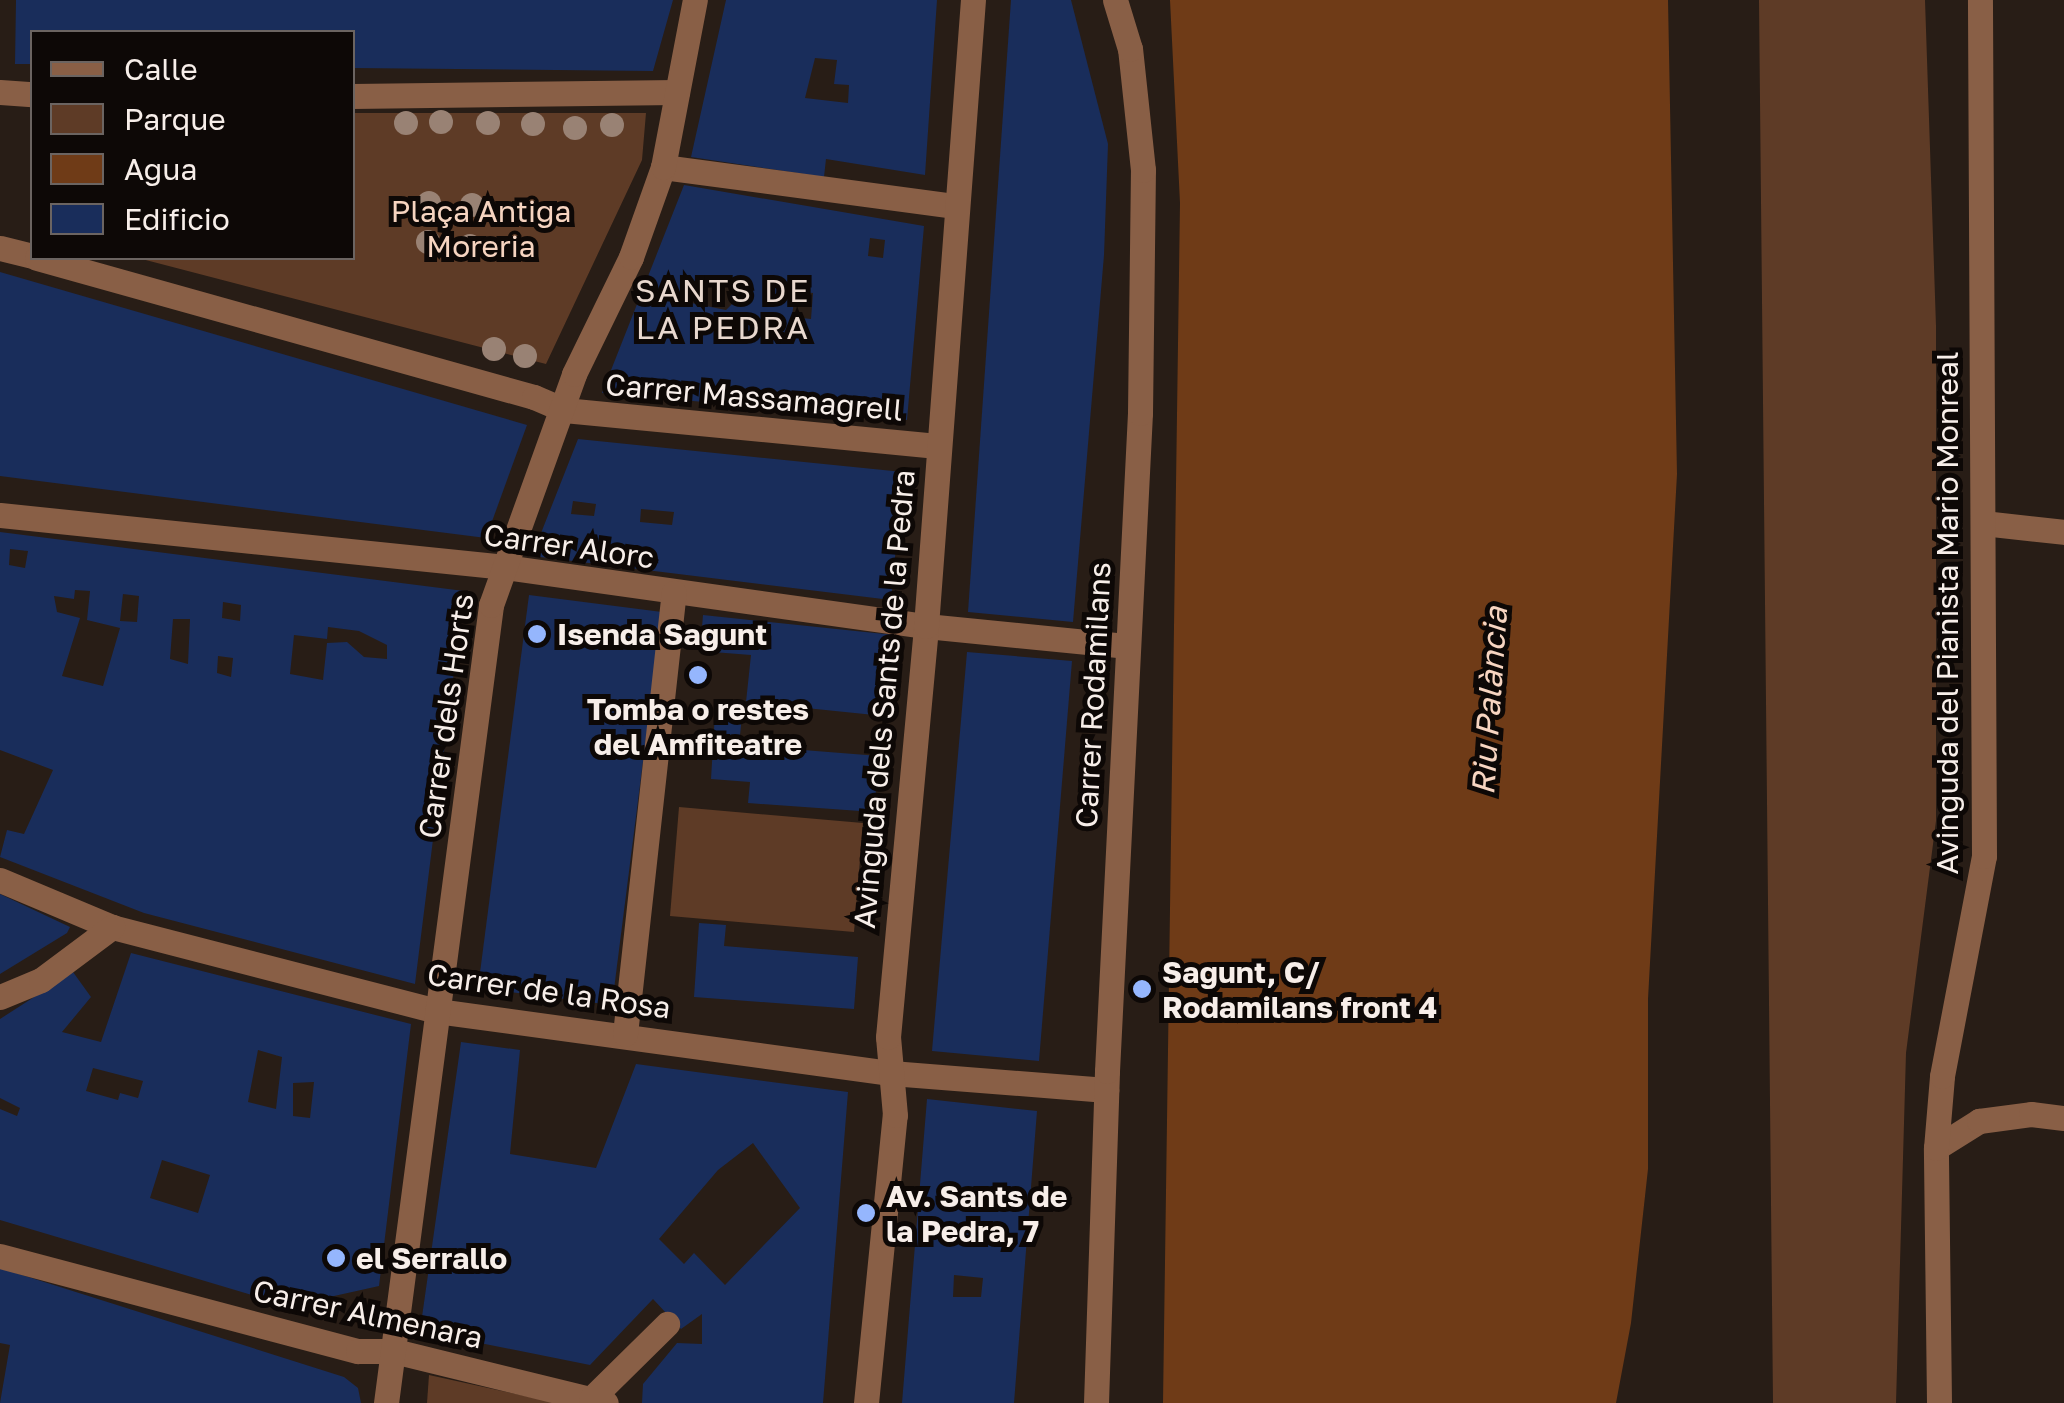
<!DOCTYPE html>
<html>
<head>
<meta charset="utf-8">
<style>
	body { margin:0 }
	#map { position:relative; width:2064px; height:1403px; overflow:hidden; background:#281d16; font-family:"Golos Text",sans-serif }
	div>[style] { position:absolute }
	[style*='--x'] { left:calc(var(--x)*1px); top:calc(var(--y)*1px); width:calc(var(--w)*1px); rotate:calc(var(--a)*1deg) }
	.green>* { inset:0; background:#5e3b26 }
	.water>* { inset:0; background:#6f3b17 }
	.building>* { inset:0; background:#192d5b }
	.minor>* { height:25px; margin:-12.5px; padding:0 12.5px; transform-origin:12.5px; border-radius:12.5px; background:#895f46 }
	.trees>* { width:24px; height:24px; margin:-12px; border-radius:50%; background:#998274 }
	.dots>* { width:28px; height:28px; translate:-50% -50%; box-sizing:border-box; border:5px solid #0d0806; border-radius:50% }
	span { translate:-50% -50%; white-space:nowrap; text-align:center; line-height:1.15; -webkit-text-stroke:10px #0d0806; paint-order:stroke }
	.park-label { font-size:30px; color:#f6d4c0 }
	.street-label { font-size:30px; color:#f7eee9 }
	.poi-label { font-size:30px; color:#f7eee9; font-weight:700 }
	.left { translate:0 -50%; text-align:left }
	.neighbourhood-label { font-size:32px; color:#e8d8ce; letter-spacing:2.5px }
	.water-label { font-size:32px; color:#f7d5c1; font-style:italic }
	.legend { position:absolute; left:30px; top:30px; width:325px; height:230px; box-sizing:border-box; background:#0d0806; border:2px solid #6b6461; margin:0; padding:12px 18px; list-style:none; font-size:30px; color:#f7eee9 }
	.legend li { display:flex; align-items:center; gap:20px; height:50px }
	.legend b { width:50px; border:2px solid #6b6461 }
</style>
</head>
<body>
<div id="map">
	<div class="green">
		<i style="clip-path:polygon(1759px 0,1925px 0,1936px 326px,1936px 821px,1906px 1053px,1896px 1403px,1773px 1403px)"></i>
		<i style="clip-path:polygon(353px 113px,646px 113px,642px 160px,546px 364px,138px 258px,352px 258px)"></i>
		<i style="clip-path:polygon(679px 807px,863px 823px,854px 932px,670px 916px)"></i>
		<i style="clip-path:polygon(429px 1375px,557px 1403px,427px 1403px)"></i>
	</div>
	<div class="water">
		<i style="clip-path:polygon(1170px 0,1668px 0,1677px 474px,1648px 999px,1648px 1169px,1631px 1323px,1616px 1403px,1163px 1403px,1180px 203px)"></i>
	</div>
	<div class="building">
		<i style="clip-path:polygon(16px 0,673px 0,653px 71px,352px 68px,352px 32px,32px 32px,32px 64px,15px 64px)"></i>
		<i style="clip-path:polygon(evenodd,726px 0,937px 0,925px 175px,826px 159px,824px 177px,691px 157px,726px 0,815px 58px,837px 60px,834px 84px,849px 85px,848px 103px,805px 98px,815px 58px)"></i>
		<i style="clip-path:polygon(1011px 0,1071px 0,1108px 144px,1104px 255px,1073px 622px,968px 612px)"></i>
		<i style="clip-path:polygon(evenodd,684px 185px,924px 226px,907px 420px,602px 393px,684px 185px,870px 238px,885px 240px,883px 258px,868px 256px,870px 238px,684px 185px,697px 277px,734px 283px,732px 304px,726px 310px,691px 303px,697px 277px,684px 185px,795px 291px,813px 293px,811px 319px,792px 317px,795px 291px)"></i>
		<i style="clip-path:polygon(0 272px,527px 425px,486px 538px,0 476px)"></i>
		<i style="clip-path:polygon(evenodd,578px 439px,903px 472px,891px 600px,532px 556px,578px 439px,573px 501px,596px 504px,594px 516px,571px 514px,573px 501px,578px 439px,641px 509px,674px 512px,672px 525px,640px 522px,641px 509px)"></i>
		<i style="clip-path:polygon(evenodd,0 532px,464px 591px,415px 984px,144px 913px,0 857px,7px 830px,24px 834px,53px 770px,0 750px,0 532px,10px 549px,28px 551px,25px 568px,9px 565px,10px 549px,0 532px,75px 590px,90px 591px,87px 620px,120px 628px,103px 686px,62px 676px,80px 618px,57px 612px,54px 596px,74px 599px,75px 590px,0 532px,123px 594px,139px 596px,137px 622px,120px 621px,123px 594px,0 532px,223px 602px,241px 605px,240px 621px,222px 618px,223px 602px,0 532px,173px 619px,190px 619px,188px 664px,170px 659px,173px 619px,0 532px,328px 627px,359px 631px,387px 645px,387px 659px,364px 657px,347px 642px,327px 643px,323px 680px,290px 674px,294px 635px,327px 639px,328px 627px,0 532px,218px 656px,233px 658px,231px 677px,217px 673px,218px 656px)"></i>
		<i style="clip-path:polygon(529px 595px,662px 612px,612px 1005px,478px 988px)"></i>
		<i style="clip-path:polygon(703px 615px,894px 635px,884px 716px,746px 702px,751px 655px,700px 651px)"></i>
		<i style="clip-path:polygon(967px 652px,1072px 661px,1039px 1061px,932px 1051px)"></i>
		<i style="clip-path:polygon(715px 713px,742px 716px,739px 745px,879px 756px,874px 812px,748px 803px,750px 782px,711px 779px)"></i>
		<i style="clip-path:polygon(0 894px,70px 927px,67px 933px,0 974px)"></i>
		<i style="clip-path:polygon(699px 923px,726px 925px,724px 946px,858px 957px,854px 1009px,694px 997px)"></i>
		<i style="clip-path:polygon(evenodd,131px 953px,411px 1024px,379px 1286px,289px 1306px,0 1220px,0 1109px,17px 1116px,20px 1108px,0 1098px,0 1019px,73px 972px,91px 997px,62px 1032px,101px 1042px,131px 953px,258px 1050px,282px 1057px,276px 1109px,248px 1102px,258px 1050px,131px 953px,93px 1068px,143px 1081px,138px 1098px,120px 1093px,118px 1100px,86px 1091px,93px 1068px,131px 953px,314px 1082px,310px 1118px,293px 1116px,293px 1083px,314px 1082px,131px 953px,162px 1160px,210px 1175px,198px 1213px,150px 1198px,162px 1160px)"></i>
		<i style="clip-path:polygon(evenodd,461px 1042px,520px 1050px,510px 1154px,596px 1168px,636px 1064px,848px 1092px,823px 1403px,642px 1403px,643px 1384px,677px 1343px,702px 1344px,702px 1314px,681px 1329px,653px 1299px,590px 1365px,420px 1331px,461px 1042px,753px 1143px,800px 1208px,725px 1285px,694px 1253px,684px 1264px,659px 1239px,718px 1170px,753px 1143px)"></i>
		<i style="clip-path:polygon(evenodd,927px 1099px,1037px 1111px,1014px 1403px,902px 1403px,927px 1099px,954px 1275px,983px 1278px,981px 1297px,953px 1297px,954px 1275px)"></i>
		<i style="clip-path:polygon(0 1268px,344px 1377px,358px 1388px,361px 1403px,0 1403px,10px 1345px,0 1343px)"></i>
	</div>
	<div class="minor">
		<i style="--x:0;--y:92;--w:32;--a:4"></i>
		<i style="--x:352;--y:96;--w:325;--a:-0.7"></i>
		<i style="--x:663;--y:167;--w:295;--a:7.6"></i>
		<i style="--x:0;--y:248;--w:33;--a:14"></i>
		<i style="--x:37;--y:258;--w:516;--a:15.63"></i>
		<i style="--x:534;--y:397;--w:33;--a:23"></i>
		<i style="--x:564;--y:410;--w:375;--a:5.5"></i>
		<i style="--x:0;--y:515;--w:508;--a:5.88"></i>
		<i style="--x:505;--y:567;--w:425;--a:8"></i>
		<i style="--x:926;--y:626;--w:203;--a:5.7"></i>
		<i style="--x:1983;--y:523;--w:81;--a:6.3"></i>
		<i style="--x:0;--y:880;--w:121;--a:22.8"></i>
		<i style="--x:112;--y:927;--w:336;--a:14.5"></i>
		<i style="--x:437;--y:1011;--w:458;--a:7.8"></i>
		<i style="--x:891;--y:1073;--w:216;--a:4.5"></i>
		<i style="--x:0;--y:997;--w:44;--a:-22.5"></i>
		<i style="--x:41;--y:980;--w:89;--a:-36.7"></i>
		<i style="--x:625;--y:1034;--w:444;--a:-83.7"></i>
		<i style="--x:1936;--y:1148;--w:51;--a:-32.1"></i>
		<i style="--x:1979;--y:1121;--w:52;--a:-7.7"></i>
		<i style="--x:2031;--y:1114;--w:33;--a:7"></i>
		<i style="--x:0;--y:1256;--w:370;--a:14.9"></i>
		<i style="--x:358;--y:1351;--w:36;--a:0"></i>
		<i style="--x:394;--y:1351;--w:218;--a:13.8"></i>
		<i style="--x:591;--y:1399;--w:107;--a:-44.6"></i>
		<i style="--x:386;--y:1403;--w:805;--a:-82.5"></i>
		<i style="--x:491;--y:605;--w:245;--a:-70.2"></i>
		<i style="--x:574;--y:374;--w:130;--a:-64"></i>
		<i style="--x:631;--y:257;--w:96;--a:-70.4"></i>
		<i style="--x:663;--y:167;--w:170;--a:-79.2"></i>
		<i style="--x:866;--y:1403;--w:289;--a:-84.3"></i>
		<i style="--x:895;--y:1115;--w:78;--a:-95.1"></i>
		<i style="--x:888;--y:1037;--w:413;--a:-84.7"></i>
		<i style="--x:926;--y:626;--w:628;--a:-85.71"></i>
		<i style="--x:1096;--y:1403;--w:332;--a:-88.1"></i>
		<i style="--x:1107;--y:1071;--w:659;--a:-87.13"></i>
		<i style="--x:1140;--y:413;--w:243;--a:-89.3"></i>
		<i style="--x:1143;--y:170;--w:122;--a:-96.1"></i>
		<i style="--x:1130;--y:49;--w:51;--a:-107"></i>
		<i style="--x:1939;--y:1403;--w:255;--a:-90.7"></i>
		<i style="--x:1936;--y:1148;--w:72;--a:-85.2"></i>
		<i style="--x:1942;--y:1076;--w:224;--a:-79.2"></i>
		<i style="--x:1984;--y:856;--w:856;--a:-90.27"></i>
	</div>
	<div class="trees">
		<i style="left:441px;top:122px"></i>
		<i style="left:406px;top:123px"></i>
		<i style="left:488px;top:123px"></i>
		<i style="left:533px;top:124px"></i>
		<i style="left:612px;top:125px"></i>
		<i style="left:575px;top:128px"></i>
		<i style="left:429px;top:203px"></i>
		<i style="left:472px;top:205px"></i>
		<i style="left:428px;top:242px"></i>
		<i style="left:470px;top:246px"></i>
		<i style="left:494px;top:349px"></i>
		<i style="left:525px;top:356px"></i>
	</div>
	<div class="dots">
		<i style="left:537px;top:634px;background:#95b6fd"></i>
		<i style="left:698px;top:675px;background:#95b6fd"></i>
		<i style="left:1142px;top:989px;background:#95b6fd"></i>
		<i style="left:866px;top:1213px;background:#95b6fd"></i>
		<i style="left:336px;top:1258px;background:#95b6fd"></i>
	</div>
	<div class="park-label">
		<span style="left:481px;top:228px">Plaça Antiga<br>Moreria</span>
	</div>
	<div class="street-label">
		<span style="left:754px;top:397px;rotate:5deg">Carrer Massamagrell</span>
		<span style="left:569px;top:546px;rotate:8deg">Carrer Alorc</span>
		<span style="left:1947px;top:613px;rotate:-90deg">Avinguda del Pianista Mario Monreal</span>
		<span style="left:1093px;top:695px;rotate:-87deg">Carrer Rodamilans</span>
		<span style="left:884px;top:699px;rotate:-85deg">Avinguda dels Sants de la Pedra</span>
		<span style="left:446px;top:716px;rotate:-82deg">Carrer dels Horts</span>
		<span style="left:549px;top:991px;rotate:8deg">Carrer de la Rosa</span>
		<span style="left:368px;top:1314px;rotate:12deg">Carrer Almenara</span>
	</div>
	<div class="poi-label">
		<span class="left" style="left:557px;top:634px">Isenda Sagunt</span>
		<span style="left:698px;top:726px">Tomba o restes<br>del Amfiteatre</span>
		<span class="left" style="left:1162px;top:989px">Sagunt, C/<br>Rodamilans front 4</span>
		<span class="left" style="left:886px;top:1213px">Av. Sants de<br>la Pedra, 7</span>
		<span class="left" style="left:356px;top:1258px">el Serrallo</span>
	</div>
	<div class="neighbourhood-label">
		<span style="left:723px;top:309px">SANTS DE<br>LA PEDRA</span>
	</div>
	<div class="water-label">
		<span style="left:1489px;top:701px;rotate:-86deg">Riu Palància</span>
	</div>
	<ul class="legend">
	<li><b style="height:12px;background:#895f46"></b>Calle</li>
	<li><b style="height:28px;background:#5e3b26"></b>Parque</li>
	<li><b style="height:28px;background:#6f3b17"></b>Agua</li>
	<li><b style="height:28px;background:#192d5b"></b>Edificio</li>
	</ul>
</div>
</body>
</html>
